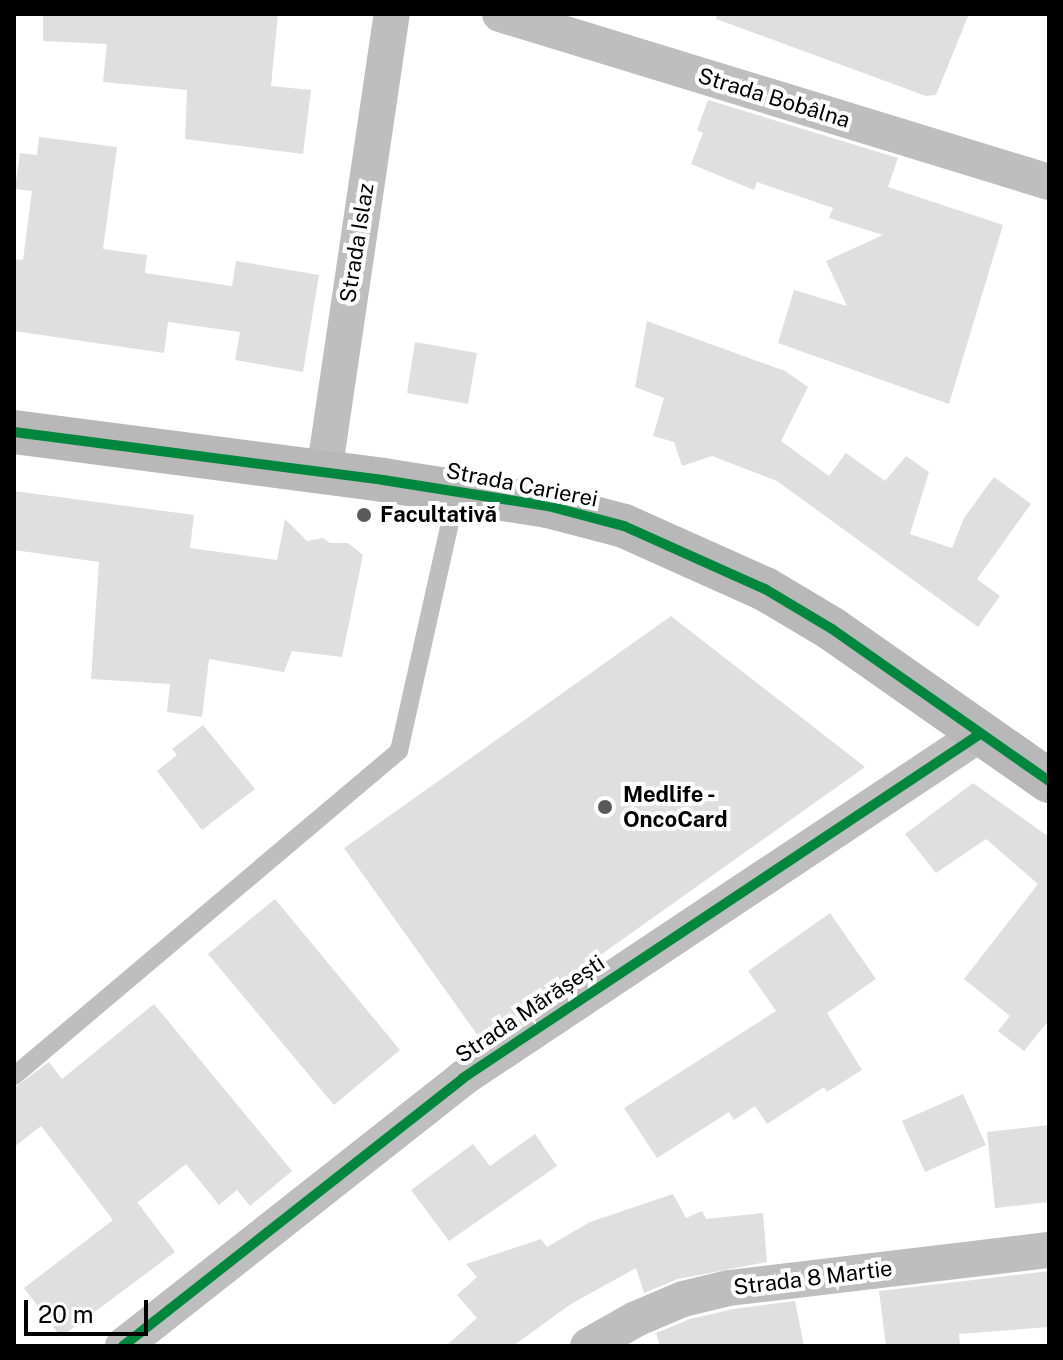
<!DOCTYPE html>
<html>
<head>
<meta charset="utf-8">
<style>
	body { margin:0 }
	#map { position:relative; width:1063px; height:1360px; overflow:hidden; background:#fff; font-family:"Public Sans",sans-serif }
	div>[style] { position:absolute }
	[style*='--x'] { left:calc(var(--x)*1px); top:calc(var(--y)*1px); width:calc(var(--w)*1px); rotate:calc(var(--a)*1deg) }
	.building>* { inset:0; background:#dfdfdf }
	.lane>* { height:18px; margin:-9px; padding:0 9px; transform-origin:9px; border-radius:9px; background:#bebebe }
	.street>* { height:36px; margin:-18px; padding:0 18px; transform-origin:18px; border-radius:18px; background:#bebebe }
	.secondary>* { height:44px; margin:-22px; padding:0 22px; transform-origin:22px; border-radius:22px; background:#b8b8b8 }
	.cycleway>* { height:10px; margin:-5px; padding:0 5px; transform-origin:5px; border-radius:5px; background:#00873e }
	.dots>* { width:22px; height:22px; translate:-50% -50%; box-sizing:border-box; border:4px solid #fff; border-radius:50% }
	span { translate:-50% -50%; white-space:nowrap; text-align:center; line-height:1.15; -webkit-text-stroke:8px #fff; paint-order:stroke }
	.street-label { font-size:22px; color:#000 }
	.poi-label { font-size:22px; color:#000; font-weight:700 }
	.left { translate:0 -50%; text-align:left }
	.frame { position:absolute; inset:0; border:16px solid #000; pointer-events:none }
	.scale { position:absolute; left:24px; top:1300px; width:124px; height:36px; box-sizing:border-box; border:4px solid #000; border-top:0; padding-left:10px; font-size:24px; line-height:28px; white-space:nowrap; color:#000; -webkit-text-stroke:6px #fff; paint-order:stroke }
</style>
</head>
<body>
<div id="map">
	<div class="building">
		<i style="clip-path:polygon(43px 14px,278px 14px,271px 86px,311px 90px,303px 154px,185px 139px,187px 90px,103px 82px,107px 44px,43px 41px)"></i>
		<i style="clip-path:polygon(717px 14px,969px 14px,936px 95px,926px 96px,716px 19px)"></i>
		<i style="clip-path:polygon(708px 100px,898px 158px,888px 187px,1003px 225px,949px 404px,778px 343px,794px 290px,847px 306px,826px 261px,883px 235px,829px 218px,833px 208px,757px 182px,754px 190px,691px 164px,703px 133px,697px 130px)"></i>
		<i style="clip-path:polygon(39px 137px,117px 147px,103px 249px,147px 255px,145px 273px,232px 286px,236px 261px,319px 275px,303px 372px,235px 360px,240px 332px,168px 322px,164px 353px,14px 331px,14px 259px,23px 260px,32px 191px,15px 189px,20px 153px,37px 155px)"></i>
		<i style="clip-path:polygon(647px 321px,785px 371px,808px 387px,781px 441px,829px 476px,846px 453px,885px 481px,906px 456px,929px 472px,910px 534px,952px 548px,964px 518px,994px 477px,1031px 504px,977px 579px,1000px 596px,978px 627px,777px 481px,712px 456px,682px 466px,674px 442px,653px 436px,664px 398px,635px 387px)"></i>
		<i style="clip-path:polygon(415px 342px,477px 353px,468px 404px,407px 393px)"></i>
		<i style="clip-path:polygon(14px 491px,194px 515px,190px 548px,277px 560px,285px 519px,307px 541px,323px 538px,330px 543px,348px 543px,363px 555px,342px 657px,292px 651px,284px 672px,209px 659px,202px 717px,167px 712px,170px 684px,91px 679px,99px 562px,14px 550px)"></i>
		<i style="clip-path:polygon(671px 616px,865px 767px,481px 1040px,344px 848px)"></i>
		<i style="clip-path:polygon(203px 725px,255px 789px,202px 830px,157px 771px,177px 755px,172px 749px)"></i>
		<i style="clip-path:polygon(973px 783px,1049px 837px,1049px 1020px,1024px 1051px,998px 1031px,1010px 1016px,964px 979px,1038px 884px,986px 839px,936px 873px,905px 834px)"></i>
		<i style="clip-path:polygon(275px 899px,400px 1050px,334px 1105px,208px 954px)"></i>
		<i style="clip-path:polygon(830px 913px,876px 979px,827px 1013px,862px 1070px,827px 1092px,824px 1087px,767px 1124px,755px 1106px,734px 1120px,729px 1112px,657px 1158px,624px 1108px,776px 1011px,748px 971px)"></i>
		<i style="clip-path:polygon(154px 1004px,292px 1171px,250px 1206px,237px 1190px,219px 1205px,186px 1164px,133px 1206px,137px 1202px,175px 1252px,61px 1337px,24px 1288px,113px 1220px,41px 1126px,14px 1147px,14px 1088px,49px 1062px,62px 1079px)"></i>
		<i style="clip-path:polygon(963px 1094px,986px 1145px,925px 1172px,902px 1121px)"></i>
		<i style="clip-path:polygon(1049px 1125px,1049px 1202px,995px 1208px,987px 1132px)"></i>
		<i style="clip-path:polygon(535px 1134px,557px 1166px,449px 1241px,411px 1190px,473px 1144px,490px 1166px)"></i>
		<i style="clip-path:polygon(673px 1194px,686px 1218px,702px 1211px,706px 1219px,763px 1213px,767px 1262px,678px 1279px,644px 1293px,636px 1268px,571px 1304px,513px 1346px,446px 1346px,477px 1318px,457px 1295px,477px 1277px,466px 1264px,541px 1239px,547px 1247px,590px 1222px)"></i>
		<i style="clip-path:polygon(1049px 1271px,1049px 1327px,959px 1334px,960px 1346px,886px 1346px,879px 1291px)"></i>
		<i style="clip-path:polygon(795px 1301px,804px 1346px,660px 1346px,656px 1333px,690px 1319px,733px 1309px)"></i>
	</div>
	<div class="lane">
		<i style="--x:14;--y:1076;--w:504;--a:-40.17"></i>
		<i style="--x:399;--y:751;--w:266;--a:-77.4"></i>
	</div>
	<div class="street">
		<i style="--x:500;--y:14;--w:574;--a:17.01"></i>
		<i style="--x:324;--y:473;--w:464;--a:-81.6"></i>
		<i style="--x:123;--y:1346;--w:433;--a:-38.2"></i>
		<i style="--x:463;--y:1078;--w:621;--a:-33.64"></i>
		<i style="--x:588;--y:1346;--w:55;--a:-29.4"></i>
		<i style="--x:636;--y:1319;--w:51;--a:-23.1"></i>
		<i style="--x:683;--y:1299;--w:47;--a:-13.4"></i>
		<i style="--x:729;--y:1288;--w:322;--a:-6.8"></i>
	</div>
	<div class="secondary">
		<i style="--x:14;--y:432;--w:372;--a:7.4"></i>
		<i style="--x:383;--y:480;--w:167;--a:9"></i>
		<i style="--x:548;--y:506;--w:79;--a:14.7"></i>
		<i style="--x:624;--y:526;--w:154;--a:24.1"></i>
		<i style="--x:765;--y:589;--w:78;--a:30.8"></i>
		<i style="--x:832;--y:629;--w:265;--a:35"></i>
	</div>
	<div class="cycleway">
		<i style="--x:14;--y:432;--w:372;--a:7.4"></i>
		<i style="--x:383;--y:480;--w:167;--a:9"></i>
		<i style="--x:548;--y:506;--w:79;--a:14.7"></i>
		<i style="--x:624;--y:526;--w:154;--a:24.1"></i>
		<i style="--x:765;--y:589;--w:78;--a:30.8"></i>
		<i style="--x:832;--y:629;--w:265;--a:35"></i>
		<i style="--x:123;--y:1346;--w:433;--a:-38.2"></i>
		<i style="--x:463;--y:1078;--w:621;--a:-33.64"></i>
	</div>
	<div class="dots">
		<i style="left:364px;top:515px;background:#595959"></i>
		<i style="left:605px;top:807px;background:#595959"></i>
	</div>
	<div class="street-label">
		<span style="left:774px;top:98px;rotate:17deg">Strada Bobâlna</span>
		<span style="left:357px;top:243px;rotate:-81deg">Strada Islaz</span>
		<span style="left:522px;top:485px;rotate:11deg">Strada Carierei</span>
		<span style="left:530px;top:1009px;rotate:-34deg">Strada Mărășești</span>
		<span style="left:813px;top:1278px;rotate:-7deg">Strada 8 Martie</span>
	</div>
	<div class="poi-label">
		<span class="left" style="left:380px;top:515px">Facultativă</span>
		<span class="left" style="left:623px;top:807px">Medlife -<br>OncoCard</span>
	</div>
	<div class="frame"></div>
	<div class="scale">20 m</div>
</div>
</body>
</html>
